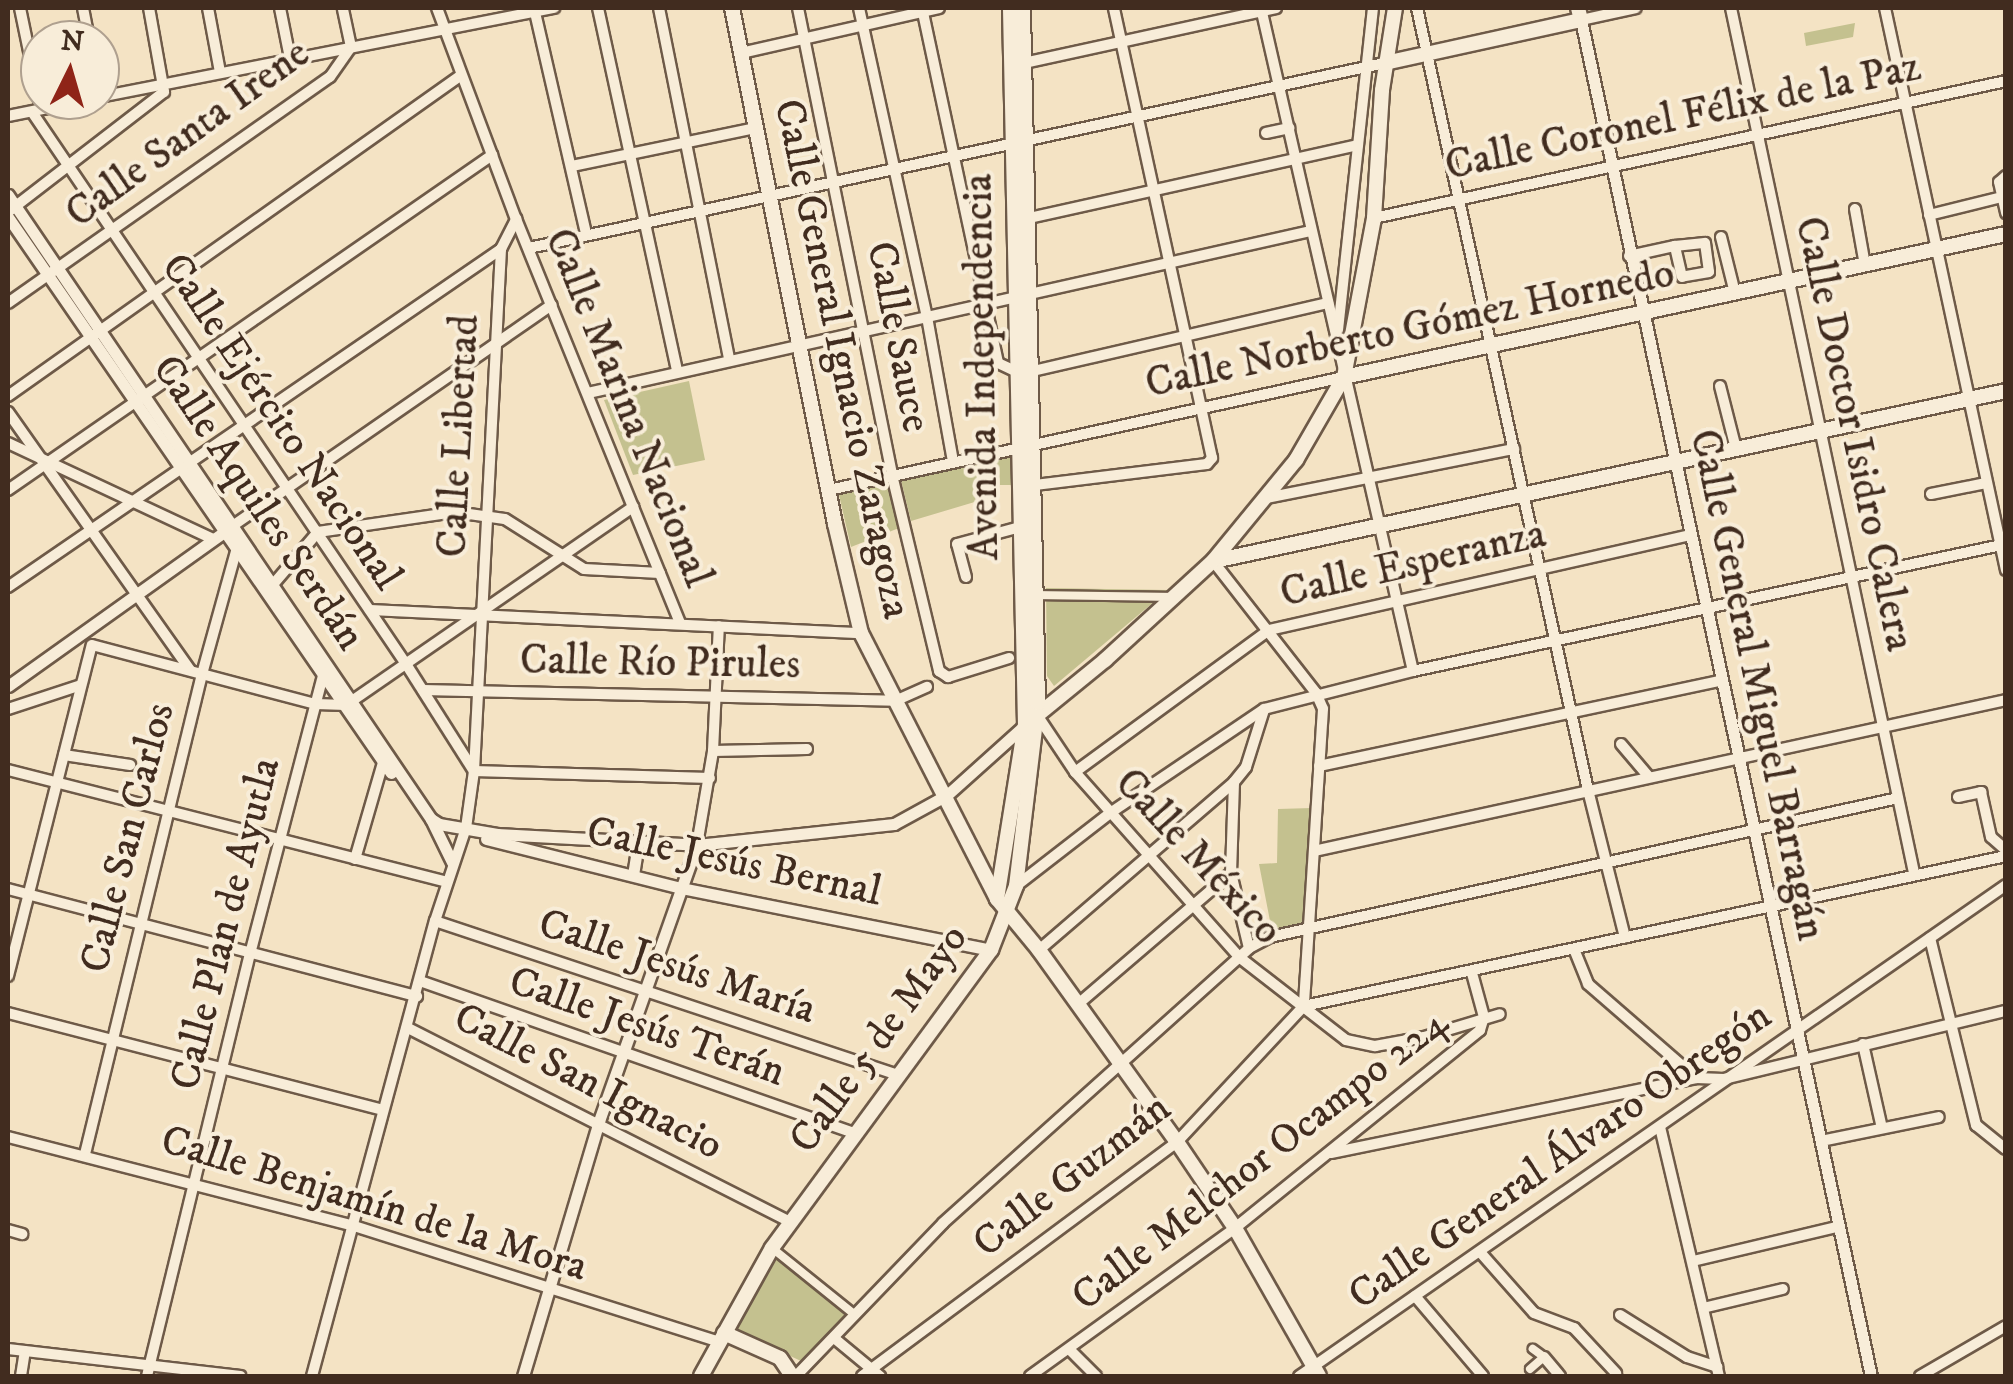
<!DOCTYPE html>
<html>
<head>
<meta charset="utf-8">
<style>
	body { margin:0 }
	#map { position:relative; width:2013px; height:1384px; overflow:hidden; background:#f4e3c4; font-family:"IM FELL DW Pica",serif }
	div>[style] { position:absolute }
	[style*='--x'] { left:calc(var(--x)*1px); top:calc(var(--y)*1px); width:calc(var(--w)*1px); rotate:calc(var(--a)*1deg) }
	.green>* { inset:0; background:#c4c18f }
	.roads { filter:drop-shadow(2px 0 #6e5a48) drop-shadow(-2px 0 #6e5a48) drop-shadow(0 2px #6e5a48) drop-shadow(0 -2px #6e5a48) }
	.pedestrian>* { height:8px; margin:-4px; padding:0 4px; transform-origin:4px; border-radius:4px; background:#f8edd9 }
	.minor>* { height:10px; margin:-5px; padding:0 5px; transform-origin:5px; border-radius:5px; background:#f8edd9 }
	.tertiary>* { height:11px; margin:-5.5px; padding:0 5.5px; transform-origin:5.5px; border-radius:5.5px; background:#f8edd9 }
	.secondary>* { height:14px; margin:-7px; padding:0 7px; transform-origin:7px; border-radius:7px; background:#f8edd9 }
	span { translate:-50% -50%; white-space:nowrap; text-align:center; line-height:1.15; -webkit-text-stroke:8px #f8edd9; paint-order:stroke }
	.street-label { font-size:42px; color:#412c1f }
	.frame { position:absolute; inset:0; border:10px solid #412c1f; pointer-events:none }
	.north { position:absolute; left:20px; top:20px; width:100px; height:100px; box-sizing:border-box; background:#f8edd9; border:2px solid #afa08f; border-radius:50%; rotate:5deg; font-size:28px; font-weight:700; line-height:40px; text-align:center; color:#412c1f }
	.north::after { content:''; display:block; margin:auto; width:35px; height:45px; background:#8f2418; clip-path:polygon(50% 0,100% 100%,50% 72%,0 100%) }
</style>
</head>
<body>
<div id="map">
	<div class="green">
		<i style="clip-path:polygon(1855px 23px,1853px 37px,1806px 46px,1804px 33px)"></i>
		<i style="clip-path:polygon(689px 381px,705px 460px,633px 475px,604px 400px)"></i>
		<i style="clip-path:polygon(1014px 456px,1012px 485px,986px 485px,988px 498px,911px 521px,901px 480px)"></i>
		<i style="clip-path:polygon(887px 482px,899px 528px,851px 547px,839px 495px)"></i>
		<i style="clip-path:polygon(1046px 588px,1168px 590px,1054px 686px,1047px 676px)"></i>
		<i style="clip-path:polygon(1312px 808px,1306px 920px,1303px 925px,1259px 938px,1255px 935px,1270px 921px,1259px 864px,1277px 863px,1278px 809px)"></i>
		<i style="clip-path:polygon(778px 1257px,849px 1312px,801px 1361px,734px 1330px)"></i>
	</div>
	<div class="roads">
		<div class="pedestrian">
			<i style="--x:1037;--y:595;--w:136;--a:0.8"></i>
			<i style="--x:772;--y:1248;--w:105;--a:38.8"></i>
			<i style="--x:1530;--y:1369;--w:18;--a:-41"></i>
			<i style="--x:1544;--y:1357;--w:14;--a:-144"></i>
		</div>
		<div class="minor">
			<i style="--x:20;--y:8;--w:103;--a:78.3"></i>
			<i style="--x:83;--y:8;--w:33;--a:79"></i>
			<i style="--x:208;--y:8;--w:65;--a:79.4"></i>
			<i style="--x:280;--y:8;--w:51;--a:78.7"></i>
			<i style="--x:437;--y:8;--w:225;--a:69.5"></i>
			<i style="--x:516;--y:219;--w:436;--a:67.9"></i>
			<i style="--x:534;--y:8;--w:232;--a:77"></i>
			<i style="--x:598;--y:8;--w:371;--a:77.7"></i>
			<i style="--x:659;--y:8;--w:358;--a:78.7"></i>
			<i style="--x:798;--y:8;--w:476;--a:78.6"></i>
			<i style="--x:892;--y:475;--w:202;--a:76.5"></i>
			<i style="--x:939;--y:671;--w:11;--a:34"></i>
			<i style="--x:948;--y:677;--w:64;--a:-17.3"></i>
			<i style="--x:859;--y:8;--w:316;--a:77.6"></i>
			<i style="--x:927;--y:317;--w:146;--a:79.8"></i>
			<i style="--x:922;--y:8;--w:363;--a:77.9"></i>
			<i style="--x:998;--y:363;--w:21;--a:25"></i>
			<i style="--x:1261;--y:8;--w:680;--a:77.09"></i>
			<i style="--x:1417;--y:8;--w:800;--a:77.67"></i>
			<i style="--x:1588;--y:790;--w:152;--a:75.9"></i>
			<i style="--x:1731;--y:8;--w:884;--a:78.05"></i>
			<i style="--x:1885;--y:8;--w:575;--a:77.85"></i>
			<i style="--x:1581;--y:20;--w:56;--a:-12.3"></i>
			<i style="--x:741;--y:53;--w:203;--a:-12.8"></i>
			<i style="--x:1024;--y:63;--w:258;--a:-12.3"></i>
			<i style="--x:100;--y:97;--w:463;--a:-11.1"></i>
			<i style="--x:32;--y:112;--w:667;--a:55.88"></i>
			<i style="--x:406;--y:664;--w:127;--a:57.6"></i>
			<i style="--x:474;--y:771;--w:236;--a:1.7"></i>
			<i style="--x:8;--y:116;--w:81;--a:-11.4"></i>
			<i style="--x:1266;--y:133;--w:24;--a:-12"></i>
			<i style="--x:572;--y:166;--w:188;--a:-11.7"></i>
			<i style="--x:2006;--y:176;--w:9;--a:139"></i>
			<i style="--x:1999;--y:182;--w:32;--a:77"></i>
			<i style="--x:1855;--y:209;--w:57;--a:79.9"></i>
			<i style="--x:8;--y:212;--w:197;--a:-37.6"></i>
			<i style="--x:164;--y:92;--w:85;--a:-100.1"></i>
			<i style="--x:1929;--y:215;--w:75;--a:-13.9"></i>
			<i style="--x:1029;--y:218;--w:336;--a:-12.5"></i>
			<i style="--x:1374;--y:218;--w:647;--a:-12.23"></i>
			<i style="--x:1721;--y:237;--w:58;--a:76"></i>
			<i style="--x:529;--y:248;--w:876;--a:-12.2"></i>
			<i style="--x:1629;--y:256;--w:47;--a:-12.3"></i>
			<i style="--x:1675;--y:246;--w:30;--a:-6"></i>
			<i style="--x:1705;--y:243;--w:29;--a:82"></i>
			<i style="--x:1709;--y:272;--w:27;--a:170"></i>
			<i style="--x:1682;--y:277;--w:32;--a:-103"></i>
			<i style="--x:8;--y:303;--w:393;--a:-35.1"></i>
			<i style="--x:330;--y:77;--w:37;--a:-55"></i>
			<i style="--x:351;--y:47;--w:40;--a:-102"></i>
			<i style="--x:1338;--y:330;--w:324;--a:-83.8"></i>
			<i style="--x:1033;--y:371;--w:303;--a:-13"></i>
			<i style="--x:1720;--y:386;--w:65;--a:75.7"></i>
			<i style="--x:588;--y:393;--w:741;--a:-12.63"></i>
			<i style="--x:8;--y:396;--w:554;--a:-35.3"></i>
			<i style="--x:8;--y:412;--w:316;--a:54.8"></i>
			<i style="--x:8;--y:443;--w:226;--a:25.1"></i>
			<i style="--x:1035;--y:485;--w:173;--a:-7"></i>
			<i style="--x:1207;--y:464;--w:8;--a:-50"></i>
			<i style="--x:1212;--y:458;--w:461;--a:-102.3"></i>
			<i style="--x:8;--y:490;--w:589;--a:-34.69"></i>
			<i style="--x:829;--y:490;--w:527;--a:-12.38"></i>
			<i style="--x:1931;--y:494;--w:56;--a:-11.3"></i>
			<i style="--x:1266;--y:498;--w:253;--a:-11.2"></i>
			<i style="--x:231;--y:527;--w:390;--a:-34.7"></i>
			<i style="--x:1213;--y:561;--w:167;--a:52"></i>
			<i style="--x:1316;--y:693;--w:17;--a:66"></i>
			<i style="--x:1323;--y:709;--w:298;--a:93.7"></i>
			<i style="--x:966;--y:577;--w:34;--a:-105"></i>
			<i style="--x:957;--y:544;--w:65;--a:-15.1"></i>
			<i style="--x:8;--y:587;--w:598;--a:-34.43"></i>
			<i style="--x:270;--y:588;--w:74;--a:-49.4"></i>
			<i style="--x:318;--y:532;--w:138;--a:-8.3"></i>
			<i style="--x:455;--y:512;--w:50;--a:8"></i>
			<i style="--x:505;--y:519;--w:93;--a:32.3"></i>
			<i style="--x:584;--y:569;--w:76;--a:3"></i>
			<i style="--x:370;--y:610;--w:492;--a:2.7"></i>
			<i style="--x:92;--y:645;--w:232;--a:14.8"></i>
			<i style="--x:316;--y:704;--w:30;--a:2"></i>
			<i style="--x:346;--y:705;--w:349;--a:-34.6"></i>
			<i style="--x:423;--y:690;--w:472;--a:1.3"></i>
			<i style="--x:895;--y:701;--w:35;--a:-24"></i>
			<i style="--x:8;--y:709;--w:77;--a:-18.2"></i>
			<i style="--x:1037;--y:715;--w:69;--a:56.3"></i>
			<i style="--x:1075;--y:772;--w:247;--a:48.4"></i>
			<i style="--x:1239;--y:957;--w:135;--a:37.8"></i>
			<i style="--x:1346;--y:1040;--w:30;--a:12"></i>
			<i style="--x:1375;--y:1046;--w:50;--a:-10.4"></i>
			<i style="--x:1424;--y:1037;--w:79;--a:-16.8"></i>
			<i style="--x:1621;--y:744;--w:43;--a:49.7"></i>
			<i style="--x:713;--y:751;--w:94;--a:-1.2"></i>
			<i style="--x:64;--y:755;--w:67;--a:8.6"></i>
			<i style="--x:1319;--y:766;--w:412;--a:-12"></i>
			<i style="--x:8;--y:770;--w:453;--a:14.3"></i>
			<i style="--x:1075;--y:772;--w:240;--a:-36.2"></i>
			<i style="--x:1269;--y:630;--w:432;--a:-12.7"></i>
			<i style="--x:1958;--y:797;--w:24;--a:-12"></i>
			<i style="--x:1981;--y:792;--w:46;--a:77.5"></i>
			<i style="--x:1991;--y:837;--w:20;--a:41"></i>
			<i style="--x:697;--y:845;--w:95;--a:-80.3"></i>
			<i style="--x:713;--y:751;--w:125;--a:-87.3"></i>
			<i style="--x:1314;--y:851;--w:708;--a:-12.31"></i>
			<i style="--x:355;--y:859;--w:104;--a:-73.8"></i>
			<i style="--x:1016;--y:886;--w:119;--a:-37.8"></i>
			<i style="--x:1110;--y:813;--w:186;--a:-34"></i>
			<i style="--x:1264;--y:709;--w:154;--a:-14.3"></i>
			<i style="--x:1413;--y:671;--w:606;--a:-12.09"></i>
			<i style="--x:8;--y:889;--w:423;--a:14.7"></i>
			<i style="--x:435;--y:921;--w:488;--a:18.4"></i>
			<i style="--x:1930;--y:938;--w:193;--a:76.2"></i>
			<i style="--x:1976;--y:1125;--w:38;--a:39"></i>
			<i style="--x:1249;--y:948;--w:77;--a:-103.5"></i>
			<i style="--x:1231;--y:873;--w:91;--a:-88.1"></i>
			<i style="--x:1234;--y:782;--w:19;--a:-51"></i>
			<i style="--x:1246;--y:767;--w:60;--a:-72.5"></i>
			<i style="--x:1574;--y:949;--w:38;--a:68"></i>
			<i style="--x:1588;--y:984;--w:143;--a:41"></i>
			<i style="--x:1039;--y:950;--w:257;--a:-40.7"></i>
			<i style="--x:8;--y:976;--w:341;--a:-75.8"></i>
			<i style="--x:420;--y:981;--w:459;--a:19.3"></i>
			<i style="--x:1077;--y:1005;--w:203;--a:-40.6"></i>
			<i style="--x:1304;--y:1006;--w:718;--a:-12.06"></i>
			<i style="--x:8;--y:1013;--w:387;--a:14.5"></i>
			<i style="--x:408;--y:1028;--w:429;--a:26.9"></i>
			<i style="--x:1863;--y:1044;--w:86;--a:77.3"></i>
			<i style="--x:1660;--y:1127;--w:256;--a:76.7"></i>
			<i style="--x:8;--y:1137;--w:354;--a:14.4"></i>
			<i style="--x:351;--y:1225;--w:386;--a:17.6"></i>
			<i style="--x:1821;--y:1141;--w:120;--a:-11.5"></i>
			<i style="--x:1331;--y:1153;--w:373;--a:-11.6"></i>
			<i style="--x:1696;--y:1078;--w:28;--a:2"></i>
			<i style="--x:1724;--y:1079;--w:290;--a:-13.6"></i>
			<i style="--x:85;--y:1154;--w:494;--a:-76.3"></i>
			<i style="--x:202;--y:674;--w:135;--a:-74.5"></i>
			<i style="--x:8;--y:1230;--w:15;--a:16"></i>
			<i style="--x:1480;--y:1252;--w:81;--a:48.5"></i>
			<i style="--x:1534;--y:1313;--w:43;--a:20.6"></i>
			<i style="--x:1574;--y:1328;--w:62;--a:47"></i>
			<i style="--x:1693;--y:1261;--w:148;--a:-13.3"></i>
			<i style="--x:1415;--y:1296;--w:105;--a:49.6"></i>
			<i style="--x:1703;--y:1308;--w:82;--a:-13.4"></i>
			<i style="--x:1620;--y:1315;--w:79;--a:32.1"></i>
			<i style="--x:1687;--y:1357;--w:32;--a:18"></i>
			<i style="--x:834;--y:1338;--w:60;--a:39.6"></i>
			<i style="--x:8;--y:1349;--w:234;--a:6.6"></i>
			<i style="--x:1069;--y:1349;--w:38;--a:45"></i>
			<i style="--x:1544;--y:1357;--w:25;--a:50"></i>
			<i style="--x:1314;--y:1366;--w:843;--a:-34.8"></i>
			<i style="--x:21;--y:1376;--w:25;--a:-81"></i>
			<i style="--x:147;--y:1376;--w:434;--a:-76.3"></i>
			<i style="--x:250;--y:954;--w:295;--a:-75.3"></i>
			<i style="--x:312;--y:1376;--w:471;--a:-74.9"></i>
			<i style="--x:435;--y:921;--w:98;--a:-71.6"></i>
			<i style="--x:466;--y:828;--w:58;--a:-82"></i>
			<i style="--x:474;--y:771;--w:523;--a:-87.04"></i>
			<i style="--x:501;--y:249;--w:34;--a:-63"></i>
			<i style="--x:796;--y:1376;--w:212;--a:-46.1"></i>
			<i style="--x:943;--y:1223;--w:411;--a:-41.9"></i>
			<i style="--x:1249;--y:948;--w:24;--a:-28"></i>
			<i style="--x:1270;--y:937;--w:643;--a:-12.48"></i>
			<i style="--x:862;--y:1376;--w:392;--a:-36.6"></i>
			<i style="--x:1177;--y:1142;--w:186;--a:-47"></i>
			<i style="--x:1030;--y:1376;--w:253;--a:-35.8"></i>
			<i style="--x:1235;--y:1228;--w:315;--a:-38.9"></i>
			<i style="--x:1480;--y:1030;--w:14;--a:-73"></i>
			<i style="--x:1484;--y:1017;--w:46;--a:-105.3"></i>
			<i style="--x:1920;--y:1376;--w:99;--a:-30.2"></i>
		</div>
		<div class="tertiary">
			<i style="--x:1581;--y:20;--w:1387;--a:77.93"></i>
			<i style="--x:8;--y:195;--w:754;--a:55.87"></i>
			<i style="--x:431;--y:819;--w:9;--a:32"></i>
			<i style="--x:439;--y:824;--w:59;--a:9.8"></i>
			<i style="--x:497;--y:834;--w:200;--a:3.1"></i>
			<i style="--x:697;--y:845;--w:198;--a:-6.1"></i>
			<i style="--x:894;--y:824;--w:60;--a:-28.7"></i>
			<i style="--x:947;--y:795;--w:105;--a:-41.9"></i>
			<i style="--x:8;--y:217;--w:675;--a:55.44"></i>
			<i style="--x:8;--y:686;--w:270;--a:-35.5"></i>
			<i style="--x:431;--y:819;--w:48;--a:64"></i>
			<i style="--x:486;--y:839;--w:201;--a:14.1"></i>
			<i style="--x:681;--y:888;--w:316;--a:11.3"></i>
			<i style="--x:633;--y:875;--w:31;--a:-81"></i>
			<i style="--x:523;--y:1376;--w:266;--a:-73.4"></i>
			<i style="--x:599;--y:1121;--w:293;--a:-70.5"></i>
			<i style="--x:1299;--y:1376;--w:18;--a:-34"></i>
		</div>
		<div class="secondary">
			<i style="--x:732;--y:8;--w:526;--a:78.71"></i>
			<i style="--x:835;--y:524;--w:112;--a:76.6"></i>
			<i style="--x:861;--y:633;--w:299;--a:62.9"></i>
			<i style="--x:997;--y:899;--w:66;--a:50.5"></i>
			<i style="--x:1039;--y:950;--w:236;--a:54.3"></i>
			<i style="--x:1177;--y:1142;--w:104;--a:56"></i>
			<i style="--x:1235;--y:1228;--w:170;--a:60.4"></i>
			<i style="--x:1385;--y:63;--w:201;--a:-12.4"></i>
			<i style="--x:1581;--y:20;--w:12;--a:-104"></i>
			<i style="--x:1344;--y:377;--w:677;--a:-12.19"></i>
			<i style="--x:1214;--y:561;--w:810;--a:-12.11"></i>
			<i style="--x:1034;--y:718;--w:92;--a:-39.2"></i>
			<i style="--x:1105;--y:660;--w:147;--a:-42.5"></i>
			<i style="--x:1213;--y:561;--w:131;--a:-50.6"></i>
			<i style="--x:1296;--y:460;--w:96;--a:-60"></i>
			<i style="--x:1344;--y:377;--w:162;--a:-79.3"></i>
			<i style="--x:1374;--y:218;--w:128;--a:-86.4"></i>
			<i style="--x:1382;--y:90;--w:83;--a:-81"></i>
			<i style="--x:997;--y:899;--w:176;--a:-80.9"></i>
			<i style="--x:1025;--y:725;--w:717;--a:-91.2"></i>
			<i style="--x:724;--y:1333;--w:61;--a:24.1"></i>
			<i style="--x:780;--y:1358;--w:22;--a:56"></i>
			<i style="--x:701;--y:1376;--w:146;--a:-61"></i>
			<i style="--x:772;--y:1248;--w:370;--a:-53.7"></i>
			<i style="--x:991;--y:950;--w:69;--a:-68.7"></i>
			<i style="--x:1016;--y:886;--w:184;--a:-83.1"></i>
			<i style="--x:1038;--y:703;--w:695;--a:-91.24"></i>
		</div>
	</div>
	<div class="street-label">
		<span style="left:1683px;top:117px;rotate:-12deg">Calle Coronel Félix de la Paz</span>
		<span style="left:188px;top:134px;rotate:-36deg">Calle Santa Irene</span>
		<span style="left:1410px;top:329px;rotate:-12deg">Calle Norberto Gómez Hornedo</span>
		<span style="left:898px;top:337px;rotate:79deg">Calle Sauce</span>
		<span style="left:842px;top:359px;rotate:78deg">Calle General Ignacio Zaragoza</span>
		<span style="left:982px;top:367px;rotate:-91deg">Avenida Independencia</span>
		<span style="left:628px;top:408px;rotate:68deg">Calle Marina Nacional</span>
		<span style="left:281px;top:422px;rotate:56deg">Calle Ejército Nacional</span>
		<span style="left:1854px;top:434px;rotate:78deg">Calle Doctor Isidro Calera</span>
		<span style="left:459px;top:436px;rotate:-87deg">Calle Libertad</span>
		<span style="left:258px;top:503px;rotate:56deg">Calle Aquiles Serdán</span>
		<span style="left:1413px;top:564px;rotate:-13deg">Calle Esperanza</span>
		<span style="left:660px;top:663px;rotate:1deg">Calle Río Pirules</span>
		<span style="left:1757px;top:685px;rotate:78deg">Calle General Miguel Barragán</span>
		<span style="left:128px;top:838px;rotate:-76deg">Calle San Carlos</span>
		<span style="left:1198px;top:857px;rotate:47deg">Calle México</span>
		<span style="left:734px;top:862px;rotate:12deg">Calle Jesús Bernal</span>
		<span style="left:226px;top:924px;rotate:-76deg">Calle Plan de Ayutla</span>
		<span style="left:677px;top:967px;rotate:18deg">Calle Jesús María</span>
		<span style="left:647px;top:1027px;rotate:19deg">Calle Jesús Terán</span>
		<span style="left:879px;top:1039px;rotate:-54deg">Calle 5 de Mayo</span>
		<span style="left:588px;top:1082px;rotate:27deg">Calle San Ignacio</span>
		<span style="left:1560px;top:1156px;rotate:-35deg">Calle General Álvaro Obregón</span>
		<span style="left:1260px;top:1160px;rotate:-38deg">Calle Melchor Ocampo 224</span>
		<span style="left:1072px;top:1176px;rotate:-38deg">Calle Guzmán</span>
		<span style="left:374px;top:1204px;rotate:17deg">Calle Benjamín de la Mora</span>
	</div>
	<div class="frame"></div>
	<div class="north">N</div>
</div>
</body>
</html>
